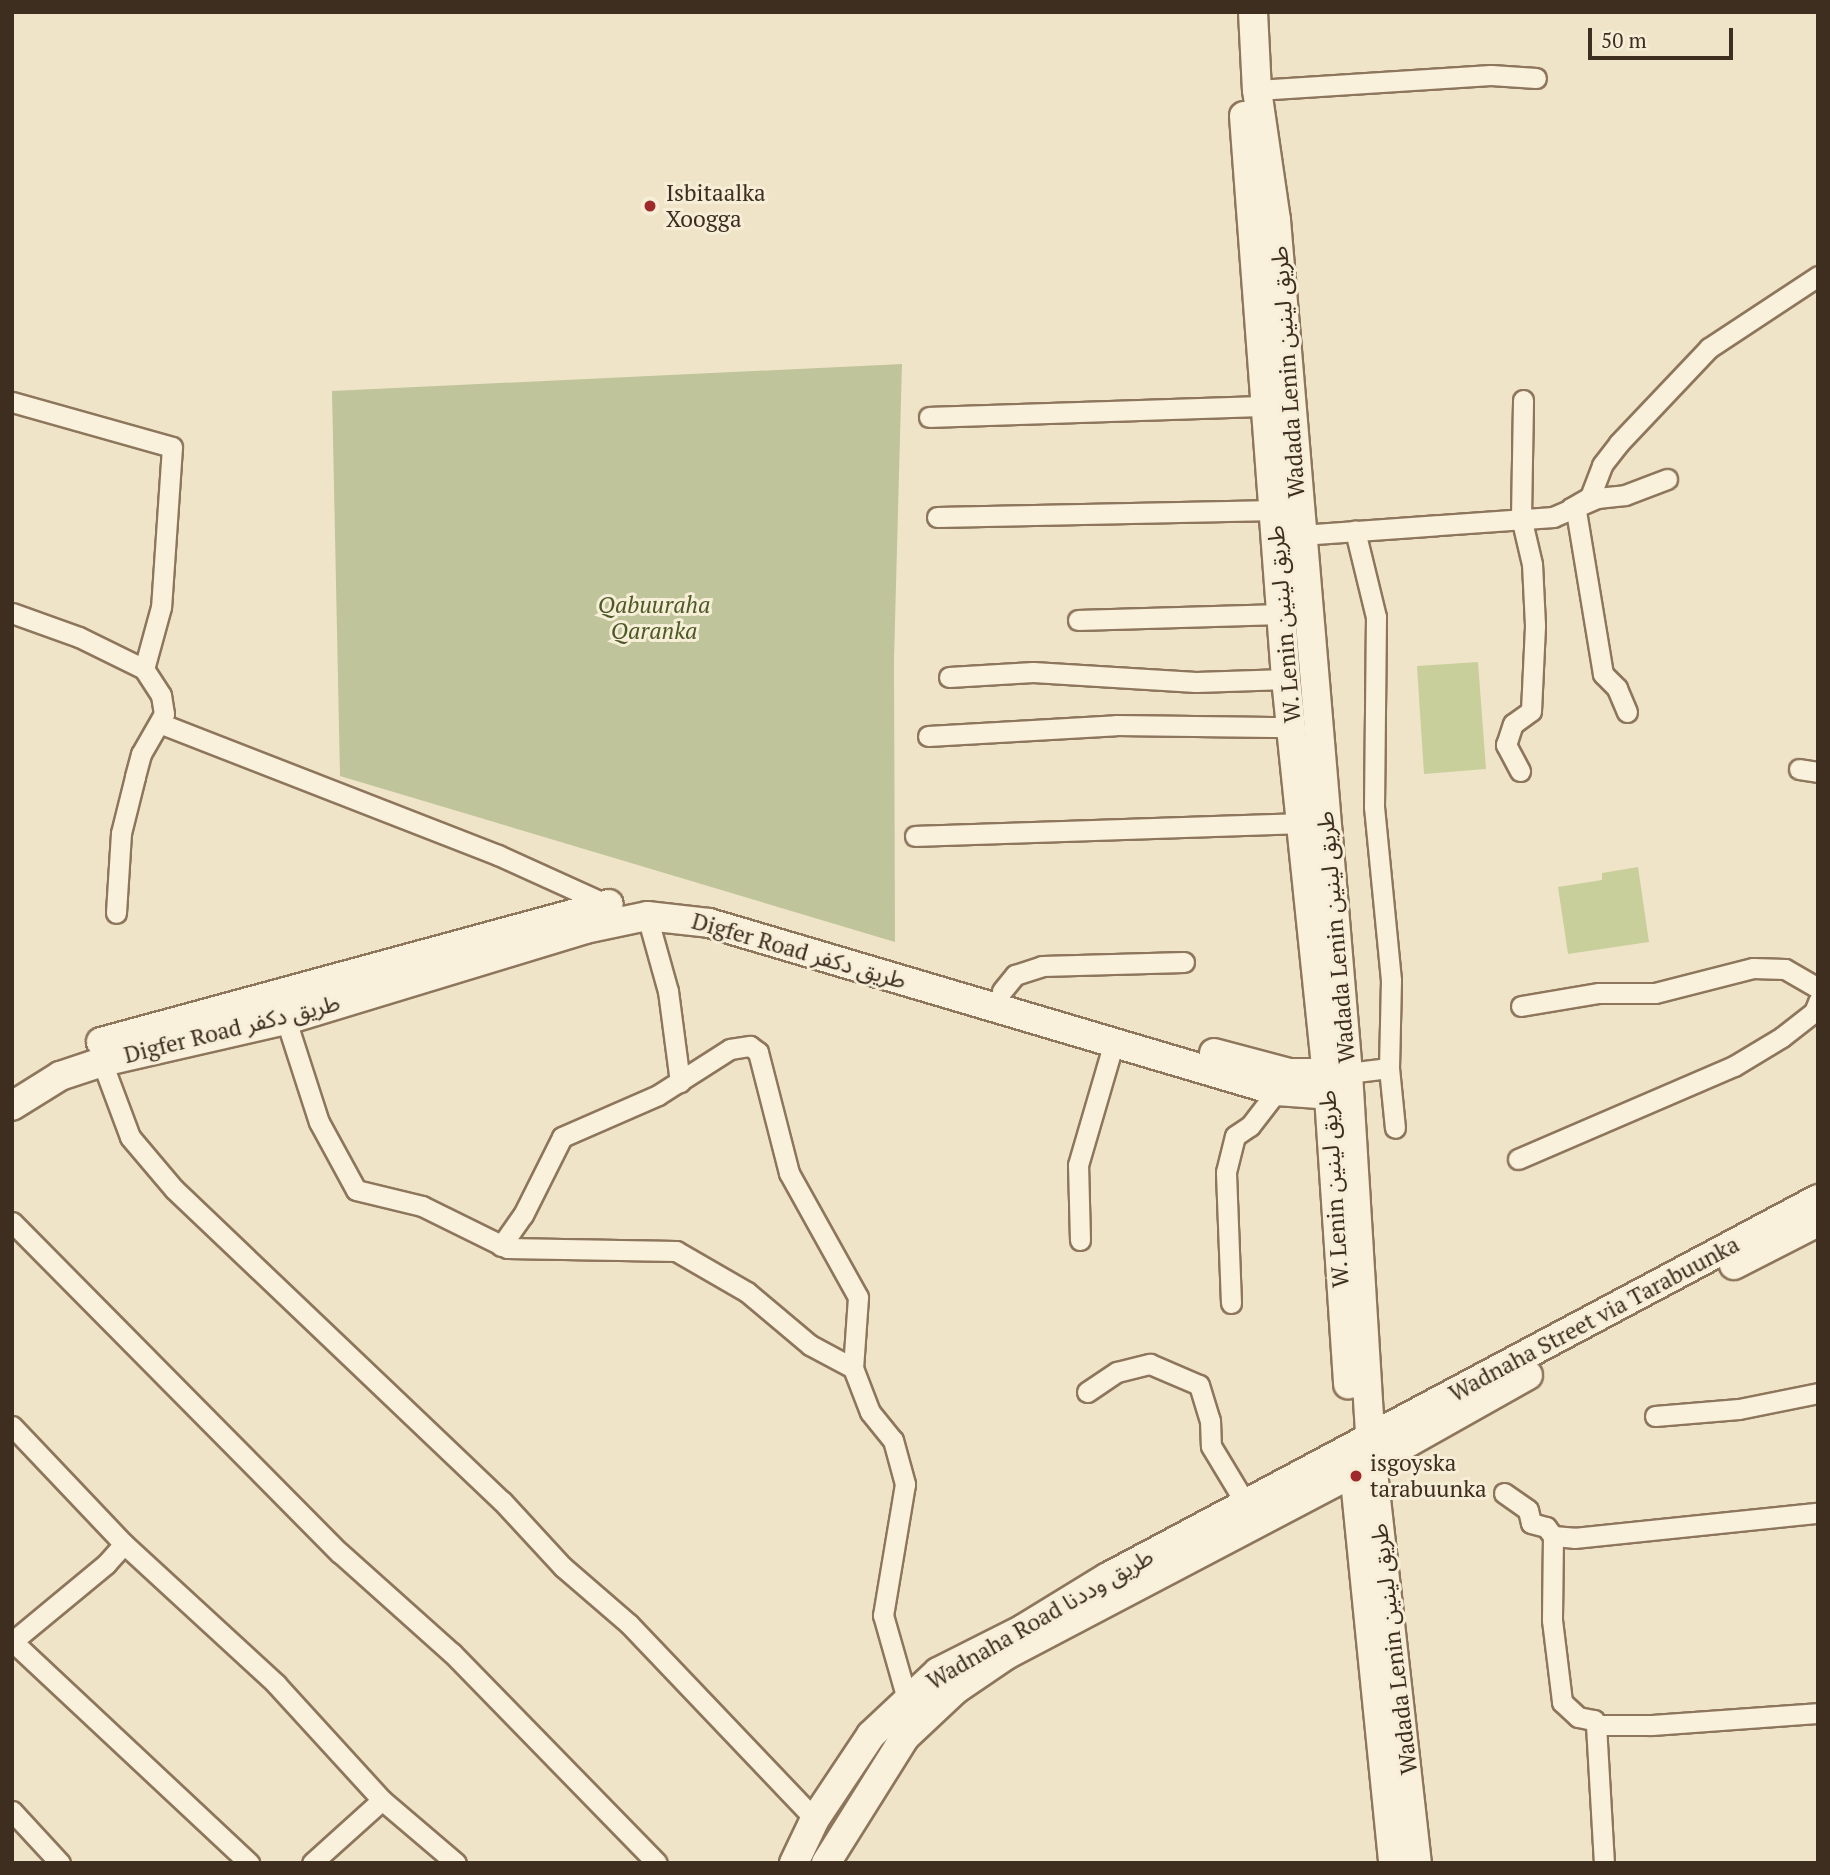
<!DOCTYPE html>
<html>
<head>
<meta charset="utf-8">
<style>
	body { margin:0 }
	#map { position:relative; width:1830px; height:1875px; overflow:hidden; background:#f0e4c8; font-family:"PT Serif","Noto Sans Arabic",serif }
	div>[style] { position:absolute }
	[style*='--x'] { left:calc(var(--x)*1px); top:calc(var(--y)*1px); width:calc(var(--w)*1px); rotate:calc(var(--a)*1deg) }
	.green>* { inset:0; background:#c9cf9b }
	.cemetery>* { inset:0; background:#bfc49a }
	.roads { filter:drop-shadow(2px 0 #8d765c) drop-shadow(-2px 0 #8d765c) drop-shadow(0 2px #8d765c) drop-shadow(0 -2px #8d765c) }
	.street>* { height:19px; margin:-9.5px; padding:0 9.5px; transform-origin:9.5px; border-radius:9.5px; background:#faf1dc }
	.secondary>* { height:28px; margin:-14px; padding:0 14px; transform-origin:14px; border-radius:14px; background:#faf1dc }
	.dots>* { width:19px; height:19px; translate:-50% -50%; box-sizing:border-box; border:4px solid #f7eed8; border-radius:50% }
	span { translate:-50% -50%; white-space:nowrap; text-align:center; line-height:1.15; -webkit-text-stroke:6px #f7eed8; paint-order:stroke }
	.poi-label { font-size:23px; color:#3d2e20 }
	.left { translate:0 -50%; text-align:left }
	.street-label { font-size:23px; color:#3d2e20 }
	.park-label { font-size:23px; color:#4d5a26; font-style:italic }
	.frame { position:absolute; inset:0; border:14px solid #3d2e20; pointer-events:none }
	.scale { position:absolute; left:1588px; top:28px; width:145px; height:32px; box-sizing:border-box; border:4px solid #3d2e20; border-top:0; padding-left:9px; font-size:21px; line-height:24px; white-space:nowrap; color:#3d2e20; -webkit-text-stroke:5px #f7eed8; paint-order:stroke }
</style>
</head>
<body>
<div id="map">
	<div class="green">
		<i style="clip-path:polygon(1478px 662px,1486px 769px,1424px 774px,1417px 666px)"></i>
		<i style="clip-path:polygon(1638px 867px,1649px 942px,1568px 954px,1558px 887px,1602px 880px,1602px 873px)"></i>
	</div>
	<div class="cemetery">
		<i style="clip-path:polygon(902px 364px,894px 659px,895px 942px,340px 776px,332px 391px)"></i>
	</div>
	<div class="roads">
		<div class="street">
			<i style="--x:1257;--y:90;--w:234;--a:-3.7"></i>
			<i style="--x:1491;--y:75;--w:45;--a:3.8"></i>
			<i style="--x:12;--y:402;--w:166;--a:15.7"></i>
			<i style="--x:172;--y:447;--w:160;--a:93.9"></i>
			<i style="--x:161;--y:607;--w:64;--a:105.3"></i>
			<i style="--x:144;--y:669;--w:31;--a:57"></i>
			<i style="--x:161;--y:695;--w:19;--a:81"></i>
			<i style="--x:164;--y:714;--w:46;--a:119.9"></i>
			<i style="--x:141;--y:754;--w:24;--a:105"></i>
			<i style="--x:135;--y:777;--w:58;--a:104"></i>
			<i style="--x:121;--y:833;--w:80;--a:93.6"></i>
			<i style="--x:929;--y:417;--w:338;--a:-1.9"></i>
			<i style="--x:937;--y:517;--w:339;--a:-1.2"></i>
			<i style="--x:1301;--y:535;--w:253;--a:-4.1"></i>
			<i style="--x:1553;--y:517;--w:48;--a:-23.4"></i>
			<i style="--x:1597;--y:498;--w:28;--a:-6"></i>
			<i style="--x:1625;--y:495;--w:45;--a:-20.9"></i>
			<i style="--x:12;--y:613;--w:71;--a:19.7"></i>
			<i style="--x:79;--y:637;--w:72;--a:26.2"></i>
			<i style="--x:1078;--y:620;--w:203;--a:-1.7"></i>
			<i style="--x:949;--y:677;--w:84;--a:-3.4"></i>
			<i style="--x:1033;--y:672;--w:163;--a:3.5"></i>
			<i style="--x:1196;--y:682;--w:90;--a:-1.9"></i>
			<i style="--x:1627;--y:712;--w:26;--a:-113"></i>
			<i style="--x:1617;--y:688;--w:20;--a:-135"></i>
			<i style="--x:1603;--y:674;--w:165;--a:-99.4"></i>
			<i style="--x:1576;--y:511;--w:6;--a:-149"></i>
			<i style="--x:1571;--y:508;--w:22;--a:-30"></i>
			<i style="--x:1590;--y:497;--w:34;--a:-69"></i>
			<i style="--x:1602;--y:465;--w:28;--a:-52"></i>
			<i style="--x:1619;--y:443;--w:131;--a:-46.5"></i>
			<i style="--x:1709;--y:348;--w:131;--a:-33.4"></i>
			<i style="--x:162;--y:724;--w:361;--a:21.3"></i>
			<i style="--x:498;--y:855;--w:119;--a:24.4"></i>
			<i style="--x:928;--y:736;--w:188;--a:-3.3"></i>
			<i style="--x:1116;--y:725;--w:176;--a:0.7"></i>
			<i style="--x:1799;--y:769;--w:19;--a:9"></i>
			<i style="--x:1520;--y:771;--w:30;--a:-118"></i>
			<i style="--x:1506;--y:745;--w:22;--a:-72"></i>
			<i style="--x:1513;--y:724;--w:22;--a:-36"></i>
			<i style="--x:1531;--y:711;--w:86;--a:-87.3"></i>
			<i style="--x:1535;--y:625;--w:61;--a:-92.8"></i>
			<i style="--x:1532;--y:564;--w:48;--a:-103.2"></i>
			<i style="--x:1521;--y:517;--w:117;--a:-89"></i>
			<i style="--x:915;--y:836;--w:387;--a:-1.9"></i>
			<i style="--x:647;--y:916;--w:78;--a:74.4"></i>
			<i style="--x:668;--y:991;--w:92;--a:82.5"></i>
			<i style="--x:1002;--y:991;--w:21;--a:-51"></i>
			<i style="--x:1015;--y:975;--w:28;--a:-18"></i>
			<i style="--x:1042;--y:966;--w:142;--a:-1.6"></i>
			<i style="--x:1521;--y:1006;--w:79;--a:-9.5"></i>
			<i style="--x:1599;--y:993;--w:56;--a:0"></i>
			<i style="--x:1655;--y:993;--w:101;--a:-14.3"></i>
			<i style="--x:1753;--y:968;--w:32;--a:2"></i>
			<i style="--x:1785;--y:969;--w:38;--a:30"></i>
			<i style="--x:286;--y:1020;--w:107;--a:72.1"></i>
			<i style="--x:319;--y:1122;--w:77;--a:61.4"></i>
			<i style="--x:356;--y:1190;--w:68;--a:13.6"></i>
			<i style="--x:422;--y:1206;--w:95;--a:26.3"></i>
			<i style="--x:507;--y:1248;--w:169;--a:1"></i>
			<i style="--x:676;--y:1251;--w:82;--a:30"></i>
			<i style="--x:747;--y:1292;--w:82;--a:40.1"></i>
			<i style="--x:810;--y:1345;--w:49;--a:28.1"></i>
			<i style="--x:853;--y:1368;--w:47;--a:68.9"></i>
			<i style="--x:870;--y:1412;--w:36;--a:51"></i>
			<i style="--x:893;--y:1440;--w:46;--a:74.7"></i>
			<i style="--x:905;--y:1484;--w:133;--a:99.5"></i>
			<i style="--x:883;--y:1615;--w:87;--a:74.1"></i>
			<i style="--x:102;--y:1062;--w:80;--a:69.5"></i>
			<i style="--x:130;--y:1137;--w:68;--a:49.8"></i>
			<i style="--x:174;--y:1189;--w:453;--a:43.6"></i>
			<i style="--x:502;--y:1501;--w:90;--a:47.3"></i>
			<i style="--x:563;--y:1567;--w:87;--a:40.8"></i>
			<i style="--x:629;--y:1624;--w:269;--a:46.4"></i>
			<i style="--x:1389;--y:1068;--w:60;--a:84.3"></i>
			<i style="--x:1348;--y:1073;--w:41;--a:-7"></i>
			<i style="--x:1389;--y:1068;--w:88;--a:-88.7"></i>
			<i style="--x:1391;--y:980;--w:174;--a:-95.6"></i>
			<i style="--x:1374;--y:807;--w:190;--a:-89.4"></i>
			<i style="--x:1376;--y:617;--w:89;--a:-103.7"></i>
			<i style="--x:1518;--y:1159;--w:235;--a:-23.3"></i>
			<i style="--x:1734;--y:1066;--w:56;--a:-31.1"></i>
			<i style="--x:1782;--y:1037;--w:41;--a:-38"></i>
			<i style="--x:1814;--y:1012;--w:11;--a:-68"></i>
			<i style="--x:12;--y:1222;--w:466;--a:45.3"></i>
			<i style="--x:340;--y:1553;--w:150;--a:41.8"></i>
			<i style="--x:452;--y:1653;--w:293;--a:45.7"></i>
			<i style="--x:1080;--y:1240;--w:75;--a:-91.5"></i>
			<i style="--x:1078;--y:1165;--w:128;--a:-73.7"></i>
			<i style="--x:501;--y:1246;--w:38;--a:-55"></i>
			<i style="--x:523;--y:1215;--w:87;--a:-63.4"></i>
			<i style="--x:562;--y:1137;--w:105;--a:-23.6"></i>
			<i style="--x:658;--y:1095;--w:85;--a:-32.6"></i>
			<i style="--x:730;--y:1049;--w:20;--a:-9"></i>
			<i style="--x:750;--y:1046;--w:10;--a:37"></i>
			<i style="--x:758;--y:1052;--w:125;--a:75.6"></i>
			<i style="--x:789;--y:1173;--w:142;--a:60.9"></i>
			<i style="--x:858;--y:1297;--w:71;--a:94"></i>
			<i style="--x:1231;--y:1303;--w:131;--a:-92.2"></i>
			<i style="--x:1226;--y:1172;--w:37;--a:-76"></i>
			<i style="--x:1235;--y:1136;--w:18;--a:-34"></i>
			<i style="--x:1250;--y:1126;--w:44;--a:-52.4"></i>
			<i style="--x:1087;--y:1392;--w:36;--a:-34"></i>
			<i style="--x:1117;--y:1372;--w:34;--a:-14"></i>
			<i style="--x:1150;--y:1364;--w:53;--a:23.2"></i>
			<i style="--x:1199;--y:1385;--w:37;--a:73"></i>
			<i style="--x:1210;--y:1420;--w:26;--a:88"></i>
			<i style="--x:1211;--y:1446;--w:68;--a:58.9"></i>
			<i style="--x:1655;--y:1416;--w:84;--a:-4.8"></i>
			<i style="--x:1739;--y:1409;--w:81;--a:-11.4"></i>
			<i style="--x:12;--y:1426;--w:163;--a:46.5"></i>
			<i style="--x:124;--y:1544;--w:207;--a:42.6"></i>
			<i style="--x:276;--y:1684;--w:157;--a:47.6"></i>
			<i style="--x:382;--y:1800;--w:97;--a:40.4"></i>
			<i style="--x:1504;--y:1493;--w:29;--a:35"></i>
			<i style="--x:1528;--y:1510;--w:13;--a:77"></i>
			<i style="--x:1531;--y:1523;--w:16;--a:15"></i>
			<i style="--x:1546;--y:1527;--w:11;--a:52"></i>
			<i style="--x:1553;--y:1536;--w:21;--a:5"></i>
			<i style="--x:1574;--y:1538;--w:245;--a:-5.9"></i>
			<i style="--x:1553;--y:1536;--w:84;--a:90.7"></i>
			<i style="--x:1552;--y:1620;--w:83;--a:83"></i>
			<i style="--x:1562;--y:1702;--w:22;--a:43"></i>
			<i style="--x:1578;--y:1717;--w:16;--a:11"></i>
			<i style="--x:1594;--y:1720;--w:5;--a:68"></i>
			<i style="--x:1596;--y:1725;--w:55;--a:0"></i>
			<i style="--x:1651;--y:1725;--w:167;--a:-4.1"></i>
			<i style="--x:12;--y:1641;--w:325;--a:43.1"></i>
			<i style="--x:13;--y:1641;--w:121;--a:-39.6"></i>
			<i style="--x:106;--y:1564;--w:27;--a:-48"></i>
			<i style="--x:1596;--y:1725;--w:138;--a:86.7"></i>
			<i style="--x:12;--y:1811;--w:71;--a:47.3"></i>
			<i style="--x:312;--y:1863;--w:94;--a:-42"></i>
		</div>
		<div class="secondary">
			<i style="--x:1253;--y:12;--w:78;--a:87.1"></i>
			<i style="--x:1257;--y:90;--w:131;--a:81.7"></i>
			<i style="--x:1276;--y:220;--w:856;--a:85.18"></i>
			<i style="--x:1348;--y:1073;--w:391;--a:86.5"></i>
			<i style="--x:1372;--y:1463;--w:403;--a:83.6"></i>
			<i style="--x:1244;--y:116;--w:565;--a:85.73"></i>
			<i style="--x:1286;--y:679;--w:419;--a:84.1"></i>
			<i style="--x:1329;--y:1096;--w:289;--a:86.2"></i>
			<i style="--x:101;--y:1042;--w:526;--a:-15.2"></i>
			<i style="--x:1214;--y:1053;--w:78;--a:14.9"></i>
			<i style="--x:1289;--y:1073;--w:56;--a:0"></i>
			<i style="--x:12;--y:1106;--w:57;--a:-32"></i>
			<i style="--x:60;--y:1076;--w:44;--a:-18.4"></i>
			<i style="--x:102;--y:1062;--w:189;--a:-12.9"></i>
			<i style="--x:286;--y:1020;--w:313;--a:-16.9"></i>
			<i style="--x:585;--y:929;--w:63;--a:-11.8"></i>
			<i style="--x:647;--y:916;--w:62;--a:6.4"></i>
			<i style="--x:709;--y:923;--w:592;--a:16.48"></i>
			<i style="--x:1277;--y:1091;--w:69;--a:4.1"></i>
			<i style="--x:1734;--y:1265;--w:94;--a:-27.1"></i>
			<i style="--x:1356;--y:1490;--w:375;--a:84.3"></i>
			<i style="--x:794;--y:1863;--w:49;--a:-64.5"></i>
			<i style="--x:815;--y:1819;--w:101;--a:-56.3"></i>
			<i style="--x:871;--y:1735;--w:92;--a:-43.2"></i>
			<i style="--x:938;--y:1672;--w:95;--a:-26.8"></i>
			<i style="--x:1023;--y:1629;--w:100;--a:-31.5"></i>
			<i style="--x:1108;--y:1577;--w:804;--a:-28.03"></i>
			<i style="--x:826;--y:1863;--w:149;--a:-57.9"></i>
			<i style="--x:905;--y:1737;--w:69;--a:-43.2"></i>
			<i style="--x:955;--y:1690;--w:64;--a:-34.2"></i>
			<i style="--x:1008;--y:1654;--w:411;--a:-27.7"></i>
			<i style="--x:1372;--y:1463;--w:179;--a:-29.4"></i>
		</div>
	</div>
	<div class="dots">
		<i style="left:650px;top:206px;background:#9e2a2b"></i>
		<i style="left:1356px;top:1476px;background:#9e2a2b"></i>
	</div>
	<div class="poi-label">
		<span class="left" style="left:666px;top:206px">Isbitaalka<br>Xoogga</span>
		<span class="left" style="left:1370px;top:1476px">isgoyska<br>tarabuunka</span>
	</div>
	<div class="street-label">
		<span style="left:1288px;top:372px;rotate:-94deg">Wadada Lenin طريق لينين</span>
		<span style="left:1284px;top:624px;rotate:-95deg">W. Lenin طريق لينين</span>
		<span style="left:1336px;top:937px;rotate:-95deg">Wadada Lenin طريق لينين</span>
		<span style="left:799px;top:951px;rotate:16deg">Digfer Road طريق دكفر</span>
		<span style="left:232px;top:1029px;rotate:-14deg">Digfer Road طريق دكفر</span>
		<span style="left:1334px;top:1189px;rotate:-94deg">W. Lenin طريق لينين</span>
		<span style="left:1594px;top:1319px;rotate:-28deg">Wadnaha Street via Tarabuunka</span>
		<span style="left:1040px;top:1619px;rotate:-30deg">Wadnaha Road طريق وددنا</span>
		<span style="left:1394px;top:1649px;rotate:-97deg">Wadada Lenin طريق لينين</span>
	</div>
	<div class="park-label">
		<span style="left:654px;top:618px">Qabuuraha<br>Qaranka</span>
	</div>
	<div class="frame"></div>
	<div class="scale">50 m</div>
</div>
</body>
</html>
